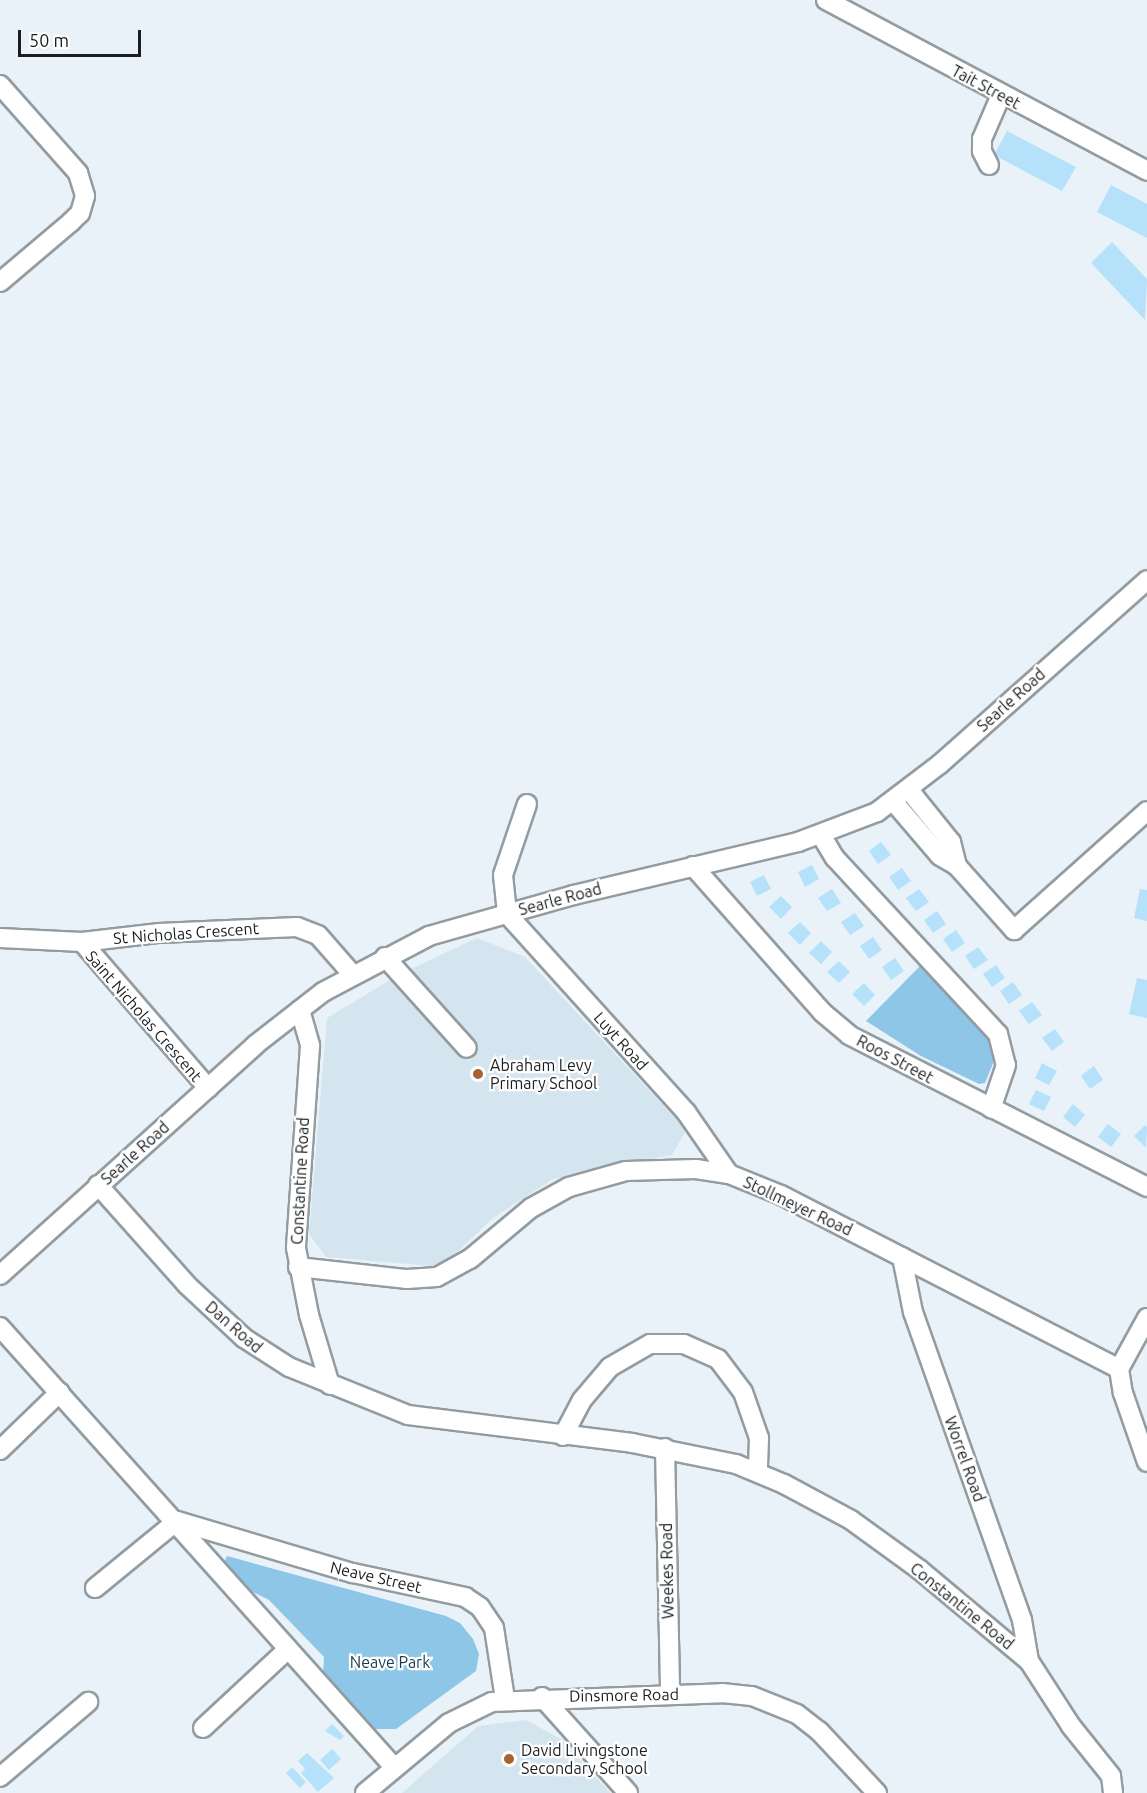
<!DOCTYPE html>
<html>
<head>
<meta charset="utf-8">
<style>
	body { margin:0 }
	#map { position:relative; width:1147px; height:1793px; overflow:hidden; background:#e9f2f8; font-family:Ubuntu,sans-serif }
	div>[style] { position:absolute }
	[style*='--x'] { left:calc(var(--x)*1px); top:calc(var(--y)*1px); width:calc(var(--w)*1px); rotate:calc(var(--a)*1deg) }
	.built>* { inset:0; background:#d5e5f0 }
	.green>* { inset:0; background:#8dc6e7 }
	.building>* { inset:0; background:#b6e1fa }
	.roads { filter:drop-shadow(2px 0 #939ca1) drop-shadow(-2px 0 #939ca1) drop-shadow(0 2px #939ca1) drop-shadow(0 -2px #939ca1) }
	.minor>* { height:18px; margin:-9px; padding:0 9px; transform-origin:9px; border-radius:9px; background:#fff }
	.dots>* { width:16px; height:16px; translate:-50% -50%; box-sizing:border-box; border:3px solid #fff; border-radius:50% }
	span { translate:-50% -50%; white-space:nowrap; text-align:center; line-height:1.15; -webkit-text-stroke:4.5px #fff; paint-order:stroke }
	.street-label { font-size:16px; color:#1b1e20 }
	.poi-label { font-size:16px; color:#1b1e20 }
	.left { translate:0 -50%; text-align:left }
	.park-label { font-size:16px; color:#193a4c }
	.scale { position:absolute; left:18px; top:30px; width:123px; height:27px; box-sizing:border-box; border:3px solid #1b1e20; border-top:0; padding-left:8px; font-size:18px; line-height:21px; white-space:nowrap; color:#1b1e20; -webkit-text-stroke:4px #fff; paint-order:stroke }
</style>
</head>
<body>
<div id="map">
	<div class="built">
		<i style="clip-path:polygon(477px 938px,525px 957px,686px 1130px,672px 1155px,553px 1179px,493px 1218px,452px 1257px,432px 1266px,326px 1257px,309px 1234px,327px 1018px,400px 974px)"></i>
		<i style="clip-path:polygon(526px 1720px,563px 1740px,610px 1793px,402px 1793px,478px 1726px)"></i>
	</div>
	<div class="green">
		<i style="clip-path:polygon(920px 966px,993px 1044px,994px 1061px,985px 1083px,979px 1084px,921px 1056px,866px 1021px)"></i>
		<i style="clip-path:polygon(227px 1556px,446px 1616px,460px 1623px,473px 1639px,479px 1654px,476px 1671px,396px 1729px,370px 1729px,323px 1673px,324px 1657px,269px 1600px,253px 1592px,224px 1563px)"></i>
	</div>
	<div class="building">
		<i style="clip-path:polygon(1007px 131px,1076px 167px,1062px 191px,994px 155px)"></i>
		<i style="clip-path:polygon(1111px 185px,1147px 204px,1147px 238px,1097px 212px)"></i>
		<i style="clip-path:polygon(1112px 242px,1147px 279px,1145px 320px,1091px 263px)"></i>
		<i style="clip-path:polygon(881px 842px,891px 855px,878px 864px,869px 851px)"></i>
		<i style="clip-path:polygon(812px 865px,819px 879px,805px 887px,798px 872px)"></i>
		<i style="clip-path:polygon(902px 868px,911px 881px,898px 890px,889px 877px)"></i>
		<i style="clip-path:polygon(764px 875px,771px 889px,757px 896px,750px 882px)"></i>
		<i style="clip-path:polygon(832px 889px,841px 903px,827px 911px,818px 898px)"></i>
		<i style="clip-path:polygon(919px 889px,929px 902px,916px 911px,906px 898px)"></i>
		<i style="clip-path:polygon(1140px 889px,1147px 890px,1147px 921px,1134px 918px)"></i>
		<i style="clip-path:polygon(781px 896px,792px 907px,781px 919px,769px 907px)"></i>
		<i style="clip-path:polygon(937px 911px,946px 924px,933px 933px,924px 920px)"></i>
		<i style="clip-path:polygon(855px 913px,864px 926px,850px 935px,841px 922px)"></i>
		<i style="clip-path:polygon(800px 922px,811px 933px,800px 945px,788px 933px)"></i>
		<i style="clip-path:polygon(956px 930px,965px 943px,952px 952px,943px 939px)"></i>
		<i style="clip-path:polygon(873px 937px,882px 950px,869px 959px,860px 946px)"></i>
		<i style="clip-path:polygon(821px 941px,832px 952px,821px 964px,809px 953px)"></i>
		<i style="clip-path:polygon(978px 947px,988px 960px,974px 969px,965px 956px)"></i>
		<i style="clip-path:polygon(895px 958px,904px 971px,891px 980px,882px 967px)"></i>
		<i style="clip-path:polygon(839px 961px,850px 972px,839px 983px,827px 972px)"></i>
		<i style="clip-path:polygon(996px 965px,1005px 978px,992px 987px,983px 974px)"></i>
		<i style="clip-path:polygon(1137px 978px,1147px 980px,1147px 1018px,1129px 1014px)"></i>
		<i style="clip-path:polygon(1013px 982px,1022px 995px,1009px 1004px,1000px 991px)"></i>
		<i style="clip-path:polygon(864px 983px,875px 995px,864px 1006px,852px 994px)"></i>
		<i style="clip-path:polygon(1032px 1002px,1042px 1015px,1029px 1024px,1019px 1011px)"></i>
		<i style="clip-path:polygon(1055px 1029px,1064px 1042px,1052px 1051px,1042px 1038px)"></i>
		<i style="clip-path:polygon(1042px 1063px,1057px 1071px,1049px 1085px,1035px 1078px)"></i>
		<i style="clip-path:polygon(1094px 1066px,1103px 1080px,1090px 1089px,1081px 1076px)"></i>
		<i style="clip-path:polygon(1036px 1090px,1051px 1097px,1044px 1111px,1029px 1104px)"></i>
		<i style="clip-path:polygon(1073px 1104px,1085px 1115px,1075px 1127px,1063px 1117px)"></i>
		<i style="clip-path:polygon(1108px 1124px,1121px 1134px,1111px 1147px,1098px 1137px)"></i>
		<i style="clip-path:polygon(1145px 1125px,1147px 1127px,1146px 1148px,1134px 1136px)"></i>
		<i style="clip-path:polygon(332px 1724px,344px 1736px,340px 1740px,325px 1731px)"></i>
		<i style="clip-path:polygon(332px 1749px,341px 1759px,329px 1770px,320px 1760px)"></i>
		<i style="clip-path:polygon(307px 1753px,334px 1778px,318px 1792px,301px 1773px,305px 1769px,298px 1761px)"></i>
		<i style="clip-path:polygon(292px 1767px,306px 1782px,300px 1788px,286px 1773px)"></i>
	</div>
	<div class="roads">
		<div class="minor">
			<i style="--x:826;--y:0;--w:364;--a:28"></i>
			<i style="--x:0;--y:85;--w:118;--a:48.4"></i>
			<i style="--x:78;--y:173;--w:24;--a:73"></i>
			<i style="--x:85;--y:196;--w:18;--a:106"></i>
			<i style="--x:80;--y:213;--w:13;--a:135"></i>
			<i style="--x:71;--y:222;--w:93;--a:139.8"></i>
			<i style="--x:989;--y:165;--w:16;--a:-117"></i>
			<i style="--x:982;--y:151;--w:12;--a:-90"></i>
			<i style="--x:982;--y:139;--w:48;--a:-66.6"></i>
			<i style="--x:909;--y:790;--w:67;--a:51.1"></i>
			<i style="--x:951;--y:842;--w:25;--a:76"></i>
			<i style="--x:893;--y:801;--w:72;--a:49.5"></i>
			<i style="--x:940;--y:856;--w:20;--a:30"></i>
			<i style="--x:957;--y:866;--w:86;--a:48.3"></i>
			<i style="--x:1014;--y:930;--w:178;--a:-41.8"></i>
			<i style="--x:527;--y:804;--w:75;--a:108.7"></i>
			<i style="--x:503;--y:875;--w:39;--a:84"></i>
			<i style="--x:507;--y:914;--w:267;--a:47.9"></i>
			<i style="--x:686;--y:1112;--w:75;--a:55.3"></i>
			<i style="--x:821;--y:835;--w:27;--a:59"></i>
			<i style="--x:835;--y:858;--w:240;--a:47.2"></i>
			<i style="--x:998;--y:1034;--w:32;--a:76"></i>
			<i style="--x:1006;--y:1065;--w:46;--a:108.8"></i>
			<i style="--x:693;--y:866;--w:195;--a:48.5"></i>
			<i style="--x:822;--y:1012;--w:35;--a:40"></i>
			<i style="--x:849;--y:1035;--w:335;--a:27"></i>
			<i style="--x:0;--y:938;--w:82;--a:2.8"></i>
			<i style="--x:82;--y:942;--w:78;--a:-6.7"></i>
			<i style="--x:159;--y:933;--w:138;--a:-2.5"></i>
			<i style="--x:297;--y:927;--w:22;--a:21"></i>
			<i style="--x:318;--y:935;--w:53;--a:48.8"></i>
			<i style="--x:82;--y:942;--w:193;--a:49.2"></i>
			<i style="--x:385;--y:957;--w:122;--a:48"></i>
			<i style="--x:300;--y:1010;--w:37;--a:74"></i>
			<i style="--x:310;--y:1046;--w:202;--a:94"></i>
			<i style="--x:296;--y:1248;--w:68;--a:79"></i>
			<i style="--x:309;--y:1315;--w:73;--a:73.3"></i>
			<i style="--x:98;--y:1185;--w:134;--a:48.3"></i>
			<i style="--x:187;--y:1285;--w:78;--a:42.9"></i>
			<i style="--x:244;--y:1338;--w:54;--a:32.8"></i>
			<i style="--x:289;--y:1367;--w:128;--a:22"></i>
			<i style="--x:408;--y:1415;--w:226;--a:7.1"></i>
			<i style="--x:632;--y:1443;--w:106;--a:11.4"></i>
			<i style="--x:736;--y:1464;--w:52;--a:22.6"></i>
			<i style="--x:784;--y:1484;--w:76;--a:28.2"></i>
			<i style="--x:851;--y:1520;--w:85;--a:35.9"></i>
			<i style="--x:920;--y:1570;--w:142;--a:39.9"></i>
			<i style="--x:1029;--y:1661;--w:77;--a:57.1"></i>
			<i style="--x:1071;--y:1726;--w:64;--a:51.3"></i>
			<i style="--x:1111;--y:1776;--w:17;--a:83"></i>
			<i style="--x:902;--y:1257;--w:56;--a:78.7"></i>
			<i style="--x:913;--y:1312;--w:327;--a:70.5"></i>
			<i style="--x:1022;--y:1620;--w:42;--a:80.3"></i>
			<i style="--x:298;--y:1267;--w:110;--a:6.3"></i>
			<i style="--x:407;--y:1279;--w:30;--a:-4"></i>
			<i style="--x:437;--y:1277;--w:38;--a:-29"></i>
			<i style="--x:470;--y:1259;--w:80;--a:-39.9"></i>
			<i style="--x:531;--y:1208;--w:43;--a:-28.9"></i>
			<i style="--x:569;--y:1187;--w:59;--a:-15.7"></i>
			<i style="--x:626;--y:1171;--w:70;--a:-1.6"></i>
			<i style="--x:696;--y:1169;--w:33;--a:9"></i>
			<i style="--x:729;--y:1174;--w:56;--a:22"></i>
			<i style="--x:781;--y:1195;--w:380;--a:27.2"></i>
			<i style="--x:0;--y:1275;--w:343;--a:-42"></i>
			<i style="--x:255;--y:1045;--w:86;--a:-37.9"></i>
			<i style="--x:323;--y:992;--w:120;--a:-27.8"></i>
			<i style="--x:429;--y:936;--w:151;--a:-15.8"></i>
			<i style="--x:574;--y:895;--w:230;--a:-13.3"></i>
			<i style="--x:798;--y:842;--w:85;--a:-20.8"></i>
			<i style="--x:877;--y:812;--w:79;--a:-37.3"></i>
			<i style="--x:940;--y:764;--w:277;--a:-41.6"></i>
			<i style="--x:1147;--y:1318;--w:58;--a:118.8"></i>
			<i style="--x:1119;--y:1369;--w:24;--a:81"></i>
			<i style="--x:1123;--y:1393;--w:73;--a:70.8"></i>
			<i style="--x:0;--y:1327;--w:591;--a:48.16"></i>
			<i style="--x:563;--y:1436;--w:41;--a:-62.2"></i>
			<i style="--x:582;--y:1400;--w:43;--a:-49.7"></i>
			<i style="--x:610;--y:1367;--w:46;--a:-29.9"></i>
			<i style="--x:650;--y:1344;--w:34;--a:0"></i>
			<i style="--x:684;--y:1344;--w:37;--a:24"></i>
			<i style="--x:718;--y:1359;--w:41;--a:52.9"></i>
			<i style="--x:743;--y:1392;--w:49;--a:70.8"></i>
			<i style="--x:759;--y:1438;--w:34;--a:92"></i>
			<i style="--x:665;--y:1448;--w:246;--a:88.8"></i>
			<i style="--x:0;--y:1450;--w:83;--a:-44"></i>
			<i style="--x:95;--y:1588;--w:106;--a:-39.3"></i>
			<i style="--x:177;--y:1521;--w:184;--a:16.5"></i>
			<i style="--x:353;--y:1573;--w:115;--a:12.1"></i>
			<i style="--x:465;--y:1597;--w:18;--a:34"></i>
			<i style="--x:480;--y:1607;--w:25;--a:56"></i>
			<i style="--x:494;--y:1628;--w:72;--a:81.2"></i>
			<i style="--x:542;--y:1697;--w:129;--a:48.1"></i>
			<i style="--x:203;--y:1728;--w:116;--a:-42.9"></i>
			<i style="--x:0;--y:1777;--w:116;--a:-40.4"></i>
			<i style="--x:365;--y:1793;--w:109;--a:-39.8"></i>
			<i style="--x:449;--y:1723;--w:48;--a:-26"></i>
			<i style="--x:492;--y:1702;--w:230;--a:-2.2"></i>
			<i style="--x:722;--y:1693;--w:30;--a:6"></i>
			<i style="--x:752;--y:1696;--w:48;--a:21.8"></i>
			<i style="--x:797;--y:1714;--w:28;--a:38"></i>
			<i style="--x:819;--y:1731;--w:85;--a:46.9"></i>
		</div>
	</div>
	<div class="dots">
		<i style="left:478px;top:1074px;background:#a76432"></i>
		<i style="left:509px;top:1759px;background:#a76432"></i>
	</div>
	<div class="street-label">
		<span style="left:986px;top:87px;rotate:28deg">Tait Street</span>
		<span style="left:1011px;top:700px;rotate:-42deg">Searle Road</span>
		<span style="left:560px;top:899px;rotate:-15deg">Searle Road</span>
		<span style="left:186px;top:933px;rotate:-4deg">St Nicholas Crescent</span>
		<span style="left:144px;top:1016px;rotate:49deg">Saint Nicholas Crescent</span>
		<span style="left:621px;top:1041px;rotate:48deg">Luyt Road</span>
		<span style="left:895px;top:1059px;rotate:28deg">Roos Street</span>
		<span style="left:135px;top:1153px;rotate:-42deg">Searle Road</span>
		<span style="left:300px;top:1181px;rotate:-87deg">Constantine Road</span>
		<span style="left:798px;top:1206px;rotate:25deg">Stollmeyer Road</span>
		<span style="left:234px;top:1327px;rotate:41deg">Dan Road</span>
		<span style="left:965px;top:1459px;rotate:70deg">Worrel Road</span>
		<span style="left:667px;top:1571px;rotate:-91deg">Weekes Road</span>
		<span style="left:376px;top:1577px;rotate:13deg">Neave Street</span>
		<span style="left:962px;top:1606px;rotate:39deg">Constantine Road</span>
		<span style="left:624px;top:1695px;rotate:-1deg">Dinsmore Road</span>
	</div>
	<div class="poi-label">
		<span class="left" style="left:490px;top:1074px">Abraham Levy<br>Primary School</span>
		<span class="left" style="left:521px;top:1759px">David Livingstone<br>Secondary School</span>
	</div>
	<div class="park-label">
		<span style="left:390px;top:1662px">Neave Park</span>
	</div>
	<div class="scale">50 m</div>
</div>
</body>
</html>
